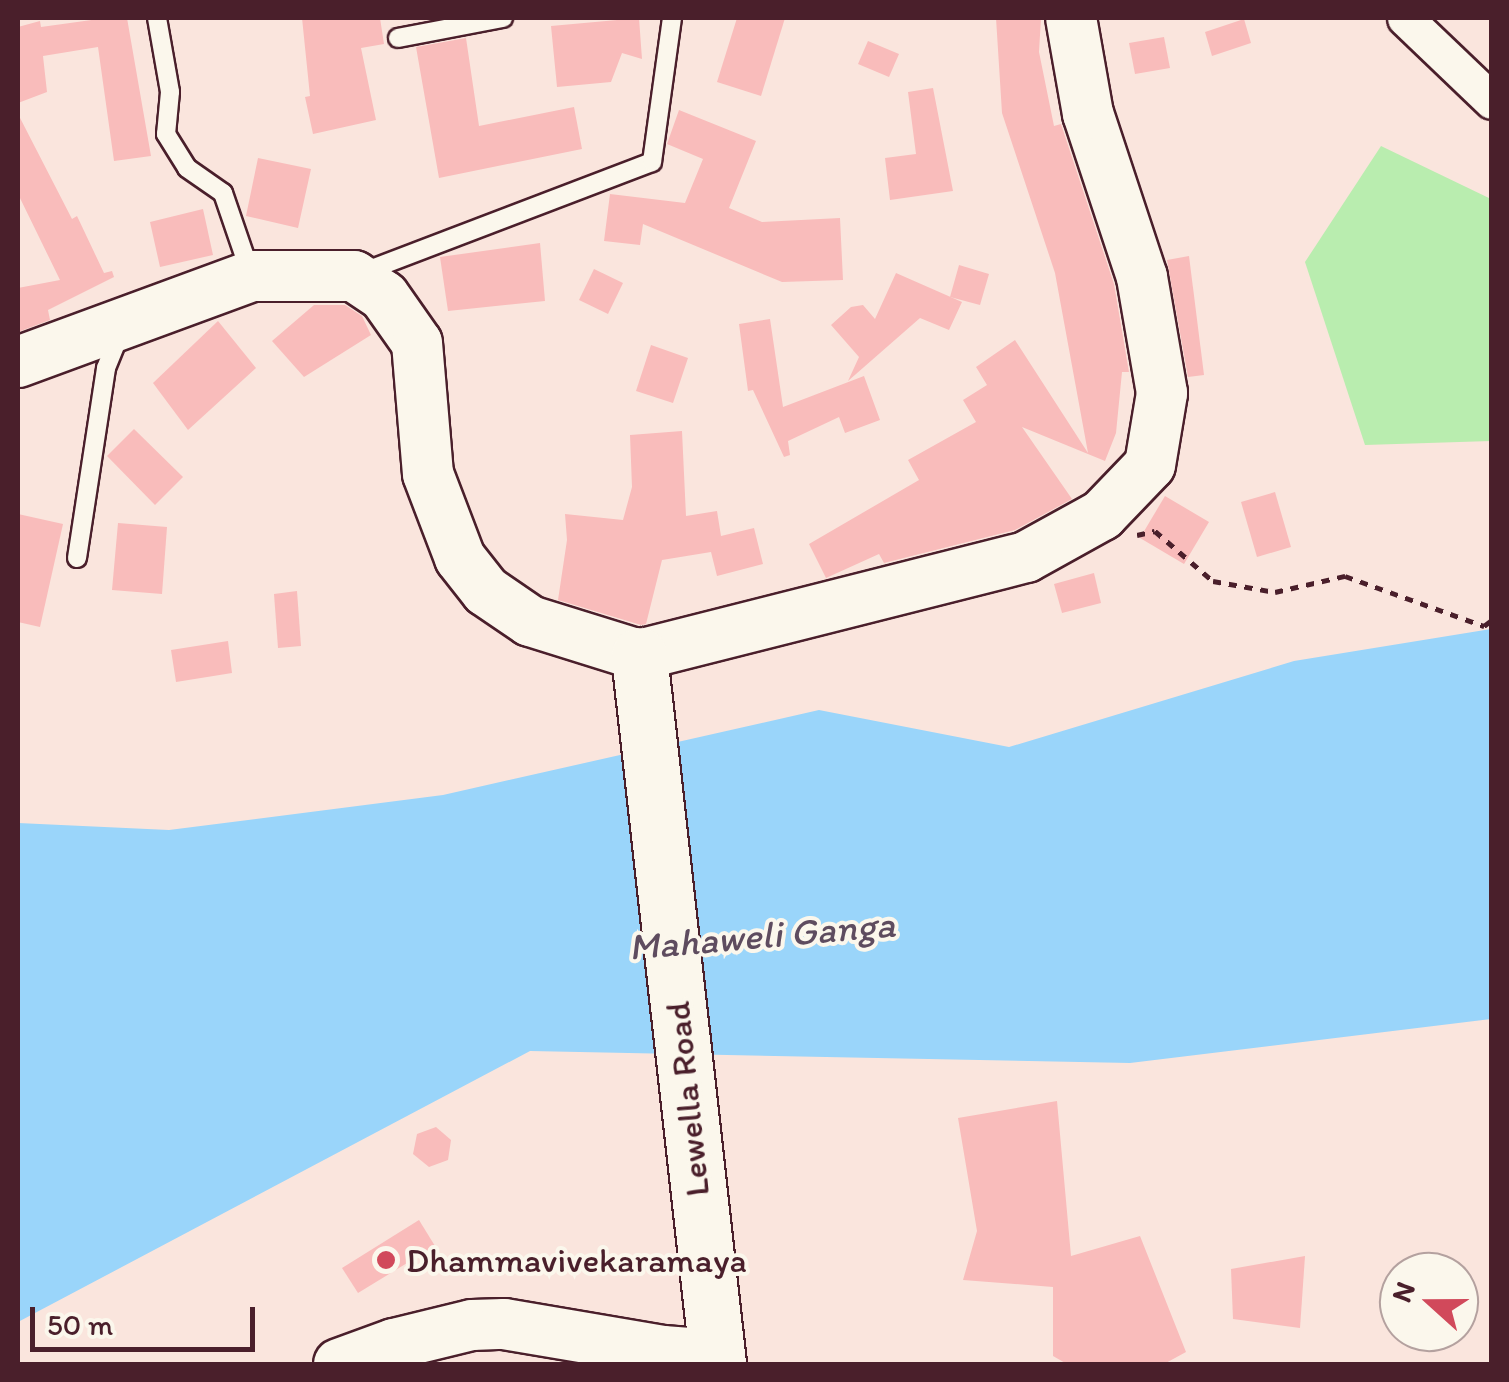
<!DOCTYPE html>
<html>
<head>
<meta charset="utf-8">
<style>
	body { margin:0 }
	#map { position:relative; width:1509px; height:1382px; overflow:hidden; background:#fae5dd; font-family:Itim,sans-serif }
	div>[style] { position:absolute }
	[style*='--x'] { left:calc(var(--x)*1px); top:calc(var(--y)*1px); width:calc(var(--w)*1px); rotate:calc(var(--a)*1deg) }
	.green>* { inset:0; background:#b9edaf }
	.water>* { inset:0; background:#9ad5fa }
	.building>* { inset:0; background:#f9bcbb }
	.path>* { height:5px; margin-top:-2.5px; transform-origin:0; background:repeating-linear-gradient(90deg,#4a1f2b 0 8px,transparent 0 16px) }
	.roads { filter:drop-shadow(2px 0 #4a1f2b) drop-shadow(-2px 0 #4a1f2b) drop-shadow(0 2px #4a1f2b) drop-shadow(0 -2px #4a1f2b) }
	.lane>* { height:18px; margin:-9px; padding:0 9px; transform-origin:9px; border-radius:9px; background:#fbf7ec }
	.street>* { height:35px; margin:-17.5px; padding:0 17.5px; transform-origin:17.5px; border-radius:17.5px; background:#fbf7ec }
	.secondary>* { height:50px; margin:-25px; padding:0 25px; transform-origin:25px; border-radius:25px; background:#fbf7ec }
	.primary>* { height:55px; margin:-27.5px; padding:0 27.5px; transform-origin:27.5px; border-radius:27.5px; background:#fbf7ec }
	.dots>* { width:28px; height:28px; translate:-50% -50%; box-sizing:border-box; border:5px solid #fbf7ec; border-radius:50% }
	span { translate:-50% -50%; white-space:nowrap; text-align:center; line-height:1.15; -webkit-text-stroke:8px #fbf7ec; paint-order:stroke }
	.street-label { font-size:35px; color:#4a1f2b }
	.poi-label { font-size:35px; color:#4a1f2b }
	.left { translate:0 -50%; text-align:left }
	.water-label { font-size:38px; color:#5e4c5f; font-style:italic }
	.frame { position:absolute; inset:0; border:20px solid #4a1f2b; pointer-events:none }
	.north { position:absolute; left:1379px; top:1252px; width:100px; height:100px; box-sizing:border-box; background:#fbf7ec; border:2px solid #b4a19f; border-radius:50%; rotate:291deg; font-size:28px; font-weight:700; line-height:40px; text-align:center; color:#4a1f2b }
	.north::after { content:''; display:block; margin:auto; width:35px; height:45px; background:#d1495b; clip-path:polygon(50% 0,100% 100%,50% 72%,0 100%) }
	.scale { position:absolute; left:30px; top:1307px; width:225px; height:45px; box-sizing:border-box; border:5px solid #4a1f2b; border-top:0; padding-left:12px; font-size:30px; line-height:35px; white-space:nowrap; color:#4a1f2b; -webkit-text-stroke:8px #fbf7ec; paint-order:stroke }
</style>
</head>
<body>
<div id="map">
	<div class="green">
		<i style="clip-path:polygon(1381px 146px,1491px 199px,1491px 441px,1365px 445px,1305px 262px)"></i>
	</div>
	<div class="water">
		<i style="clip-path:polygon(1491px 629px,1491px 1019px,1130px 1063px,530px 1051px,18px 1322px,18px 823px,169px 830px,443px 795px,819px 710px,1009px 747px,1294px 661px)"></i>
	</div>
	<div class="building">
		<i style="clip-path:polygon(106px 18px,127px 18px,151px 156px,114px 161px,98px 47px,43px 56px,47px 92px,18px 103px,18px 27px,40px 21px,41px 27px)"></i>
		<i style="clip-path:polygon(302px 18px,380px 18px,384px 44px,361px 48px,376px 120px,313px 134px,305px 97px,310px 96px)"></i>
		<i style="clip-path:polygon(639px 18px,642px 59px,622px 53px,611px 82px,557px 87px,551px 26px)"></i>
		<i style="clip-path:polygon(737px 18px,785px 18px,761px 96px,717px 82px)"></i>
		<i style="clip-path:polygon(996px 18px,1041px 18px,1039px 52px,1054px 126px,1061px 124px,1114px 284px,1129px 372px,1122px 372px,1116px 433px,1105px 461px,1022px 427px,1072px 499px,1015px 530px,884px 563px,879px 554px,826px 578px,809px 544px,919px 480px,908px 460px,976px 422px,963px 400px,987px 385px,976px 367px,1015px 340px,1088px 453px,1055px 273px,1002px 113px)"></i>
		<i style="clip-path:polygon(1244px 19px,1251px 43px,1212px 56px,1205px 32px)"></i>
		<i style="clip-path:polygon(1164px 37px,1170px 68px,1135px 74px,1129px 43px)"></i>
		<i style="clip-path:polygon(466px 38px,479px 126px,574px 107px,582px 149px,439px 178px,416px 47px)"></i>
		<i style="clip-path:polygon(868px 41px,899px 54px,889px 77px,858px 64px)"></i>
		<i style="clip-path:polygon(933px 88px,953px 191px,890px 200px,885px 158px,916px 154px,908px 92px)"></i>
		<i style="clip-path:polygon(679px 110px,756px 141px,729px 208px,762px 222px,840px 218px,843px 280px,782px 282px,643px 224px,640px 245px,604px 241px,610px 194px,685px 203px,703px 159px,667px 144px)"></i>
		<i style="clip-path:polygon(18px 114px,72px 219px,77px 216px,104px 273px,112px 271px,114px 277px,48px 310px,50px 320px,18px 332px,18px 288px,60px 280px,18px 194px)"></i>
		<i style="clip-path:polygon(258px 158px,311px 169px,298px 228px,246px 216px)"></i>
		<i style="clip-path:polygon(203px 209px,213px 255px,160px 267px,150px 222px)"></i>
		<i style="clip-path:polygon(540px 243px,545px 301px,448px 311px,440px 257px)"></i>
		<i style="clip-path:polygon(1189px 256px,1204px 375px,1188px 377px,1167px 260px)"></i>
		<i style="clip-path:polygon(959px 265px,989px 274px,980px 305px,950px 297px)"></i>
		<i style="clip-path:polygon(594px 269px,623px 283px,608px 314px,579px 300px)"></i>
		<i style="clip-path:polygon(896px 273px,962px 302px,949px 330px,920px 318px,848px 381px,859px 357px,831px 325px,851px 307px,863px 305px,875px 319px)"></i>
		<i style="clip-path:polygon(314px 305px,345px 305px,362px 316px,371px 335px,304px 377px,272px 341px)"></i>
		<i style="clip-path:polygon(770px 319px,783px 407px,864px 376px,880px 420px,845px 433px,839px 417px,788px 441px,790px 455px,784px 457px,753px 390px,748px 391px,739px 324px)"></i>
		<i style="clip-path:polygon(218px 321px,256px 368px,188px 430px,153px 383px)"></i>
		<i style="clip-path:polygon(651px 345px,688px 358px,673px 403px,636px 391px)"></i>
		<i style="clip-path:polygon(134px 429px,183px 477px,155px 505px,107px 456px)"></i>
		<i style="clip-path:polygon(682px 431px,686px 516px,717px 511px,721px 536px,754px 528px,763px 564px,717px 576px,711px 552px,662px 560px,646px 624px,641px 625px,558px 600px,567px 540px,565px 514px,623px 520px,632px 487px,630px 435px)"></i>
		<i style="clip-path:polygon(1275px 492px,1291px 547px,1257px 557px,1241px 502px)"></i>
		<i style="clip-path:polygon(1165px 496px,1209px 522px,1184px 564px,1140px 538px)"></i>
		<i style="clip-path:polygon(18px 514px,63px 524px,40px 627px,18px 622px)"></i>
		<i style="clip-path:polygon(118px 523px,167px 527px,162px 594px,112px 590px)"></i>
		<i style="clip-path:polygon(1094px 573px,1101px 603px,1062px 613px,1054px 584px)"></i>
		<i style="clip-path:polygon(297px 591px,301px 646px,278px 648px,274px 594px)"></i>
		<i style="clip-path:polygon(228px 641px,232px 673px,176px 682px,171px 650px)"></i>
		<i style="clip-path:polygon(1057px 1101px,1071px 1256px,1140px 1236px,1186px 1352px,1164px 1364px,1067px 1364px,1053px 1356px,1053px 1287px,963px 1280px,977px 1231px,958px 1118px)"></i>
		<i style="clip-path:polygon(436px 1127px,451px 1140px,448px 1160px,429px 1167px,413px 1154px,417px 1134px)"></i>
		<i style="clip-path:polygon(419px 1220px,435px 1246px,358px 1293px,342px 1268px)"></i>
		<i style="clip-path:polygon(1305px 1256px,1300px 1328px,1233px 1319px,1231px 1269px)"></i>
	</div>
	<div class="path">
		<i style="--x:1137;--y:535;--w:18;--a:-13"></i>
		<i style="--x:1155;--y:531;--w:77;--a:40.8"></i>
		<i style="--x:1213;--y:581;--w:63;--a:10.1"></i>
		<i style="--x:1275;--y:592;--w:72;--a:-12.9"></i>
		<i style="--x:1345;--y:576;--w:148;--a:19.8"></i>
		<i style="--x:1484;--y:626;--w:10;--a:-37"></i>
	</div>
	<div class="roads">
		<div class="lane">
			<i style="--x:157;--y:18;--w:75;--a:80"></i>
			<i style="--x:170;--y:92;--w:42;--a:95.4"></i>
			<i style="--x:166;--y:134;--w:40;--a:58"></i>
			<i style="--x:187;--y:168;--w:44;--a:34.8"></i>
			<i style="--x:223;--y:193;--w:83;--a:71.1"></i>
			<i style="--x:398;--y:38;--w:107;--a:-10.8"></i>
			<i style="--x:364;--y:272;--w:308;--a:-20.9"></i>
			<i style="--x:652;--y:162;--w:145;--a:-82.1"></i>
			<i style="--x:77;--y:558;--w:192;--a:-81.3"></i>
			<i style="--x:106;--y:368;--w:38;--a:-68"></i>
		</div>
		<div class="street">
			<i style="--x:1405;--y:18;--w:120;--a:43.7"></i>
		</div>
		<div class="secondary">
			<i style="--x:18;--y:362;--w:249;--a:-20.2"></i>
			<i style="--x:252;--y:276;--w:102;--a:0"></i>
			<i style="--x:354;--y:276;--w:36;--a:34"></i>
			<i style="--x:384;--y:296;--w:57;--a:54.9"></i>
			<i style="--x:417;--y:343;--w:131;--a:85.2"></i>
			<i style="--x:428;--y:474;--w:90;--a:69.1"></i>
			<i style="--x:460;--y:558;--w:42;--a:51.8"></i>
			<i style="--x:486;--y:591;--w:53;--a:34.3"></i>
			<i style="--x:530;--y:621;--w:114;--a:17.3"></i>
			<i style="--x:639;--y:655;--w:399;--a:-14.2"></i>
			<i style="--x:1026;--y:557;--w:87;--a:-28.9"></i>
			<i style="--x:1102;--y:515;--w:69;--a:-46.2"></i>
			<i style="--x:1150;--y:465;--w:73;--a:-80.5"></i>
			<i style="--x:1162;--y:393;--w:118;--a:-99.8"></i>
			<i style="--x:1142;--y:277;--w:172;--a:-108.3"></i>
			<i style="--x:1088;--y:114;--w:97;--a:-100"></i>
			<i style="--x:339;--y:1364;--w:59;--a:-20"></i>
			<i style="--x:394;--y:1344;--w:80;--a:-13.7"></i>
			<i style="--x:472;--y:1325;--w:32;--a:-2"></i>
			<i style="--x:504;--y:1324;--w:161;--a:9.6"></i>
			<i style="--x:663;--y:1351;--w:53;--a:4.3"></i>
		</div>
		<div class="primary">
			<i style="--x:639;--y:655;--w:713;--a:83.64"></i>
		</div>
	</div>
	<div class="dots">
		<i style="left:386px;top:1260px;background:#d1495b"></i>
	</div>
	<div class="street-label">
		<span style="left:687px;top:1099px;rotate:-96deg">Lewella Road</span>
	</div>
	<div class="poi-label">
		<span class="left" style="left:406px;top:1260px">Dhammavivekaramaya</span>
	</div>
	<div class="water-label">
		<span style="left:762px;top:936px;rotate:-5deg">Mahaweli Ganga</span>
	</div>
	<div class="frame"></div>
	<div class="north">N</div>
	<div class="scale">50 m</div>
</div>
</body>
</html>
